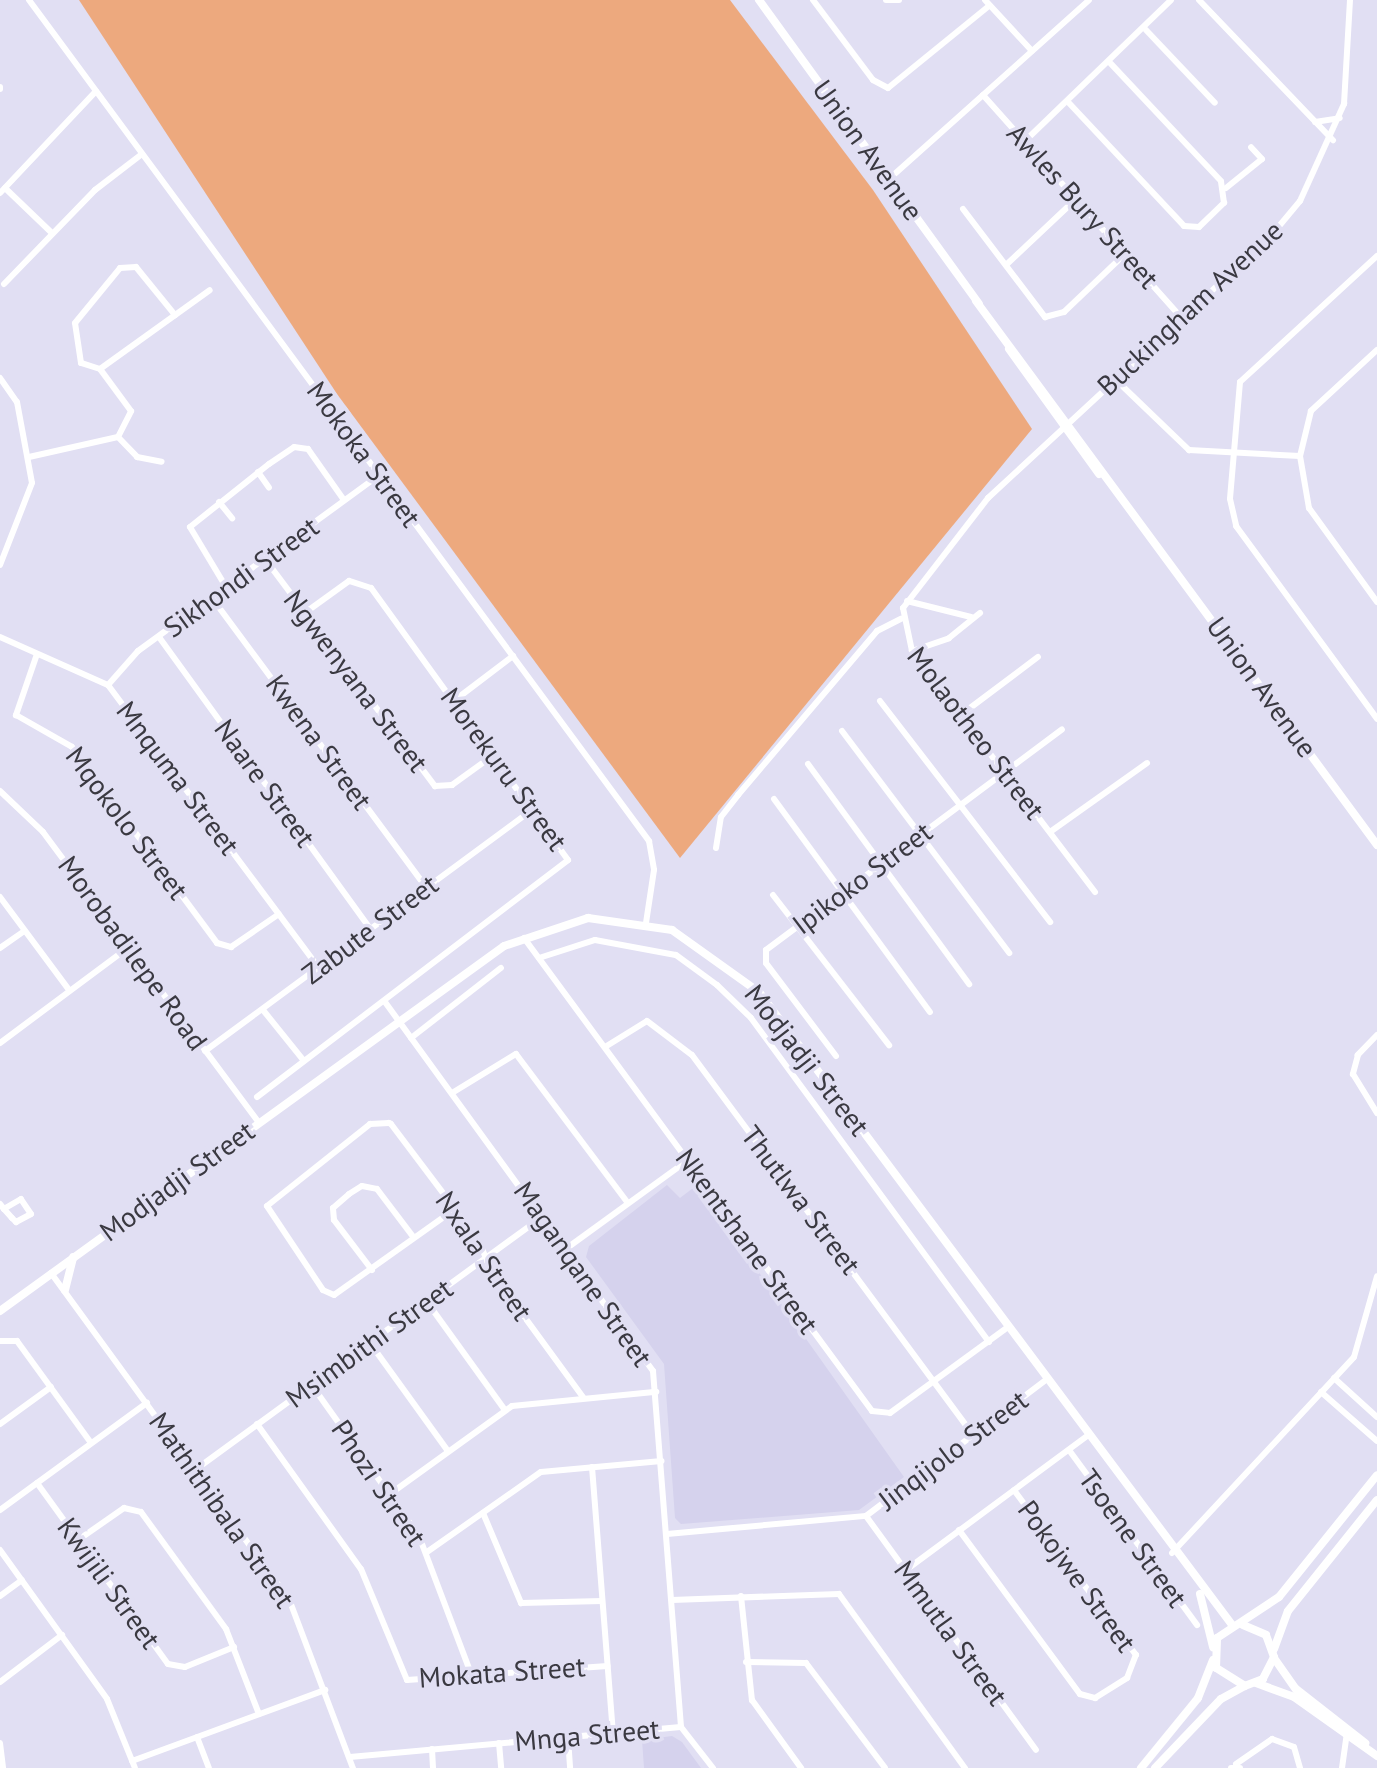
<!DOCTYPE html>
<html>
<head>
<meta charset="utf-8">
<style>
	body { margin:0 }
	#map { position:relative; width:1377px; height:1768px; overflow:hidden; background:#e1dff3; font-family:"PT Sans",sans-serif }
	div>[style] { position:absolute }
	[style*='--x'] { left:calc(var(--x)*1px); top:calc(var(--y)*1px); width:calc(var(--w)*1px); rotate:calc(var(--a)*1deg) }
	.built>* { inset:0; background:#d5d2ed }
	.green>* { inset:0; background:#eda97e }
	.minor>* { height:6px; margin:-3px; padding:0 3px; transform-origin:3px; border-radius:3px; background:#fff }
	.tertiary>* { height:8px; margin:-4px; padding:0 4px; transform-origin:4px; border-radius:4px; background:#fff }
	span { translate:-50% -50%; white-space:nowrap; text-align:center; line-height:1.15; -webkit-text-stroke:7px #e1dff3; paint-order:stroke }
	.street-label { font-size:28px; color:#3a3941 }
</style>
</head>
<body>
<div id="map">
	<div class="built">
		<i style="clip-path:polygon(667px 1185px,680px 1198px,697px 1185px,904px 1477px,859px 1510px,681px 1524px,675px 1518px,664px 1364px,586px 1257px,589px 1246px)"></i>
		<i style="clip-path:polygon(672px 1736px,682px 1742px,701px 1768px,644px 1768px,642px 1740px)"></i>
	</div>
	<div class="green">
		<i style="clip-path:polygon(79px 0,730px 0,873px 190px,1032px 429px,680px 858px,337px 394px)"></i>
	</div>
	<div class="minor">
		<i style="--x:29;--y:0;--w:1045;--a:53.6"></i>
		<i style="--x:649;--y:841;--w:29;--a:80"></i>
		<i style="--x:654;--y:870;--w:54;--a:98.6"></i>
		<i style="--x:813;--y:0;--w:100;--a:53.1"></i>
		<i style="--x:873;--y:80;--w:17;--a:28"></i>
		<i style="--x:888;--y:88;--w:130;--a:-39.1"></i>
		<i style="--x:886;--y:0;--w:13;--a:0"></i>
		<i style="--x:985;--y:0;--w:69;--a:47.3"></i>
		<i style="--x:1199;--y:0;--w:194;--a:46.3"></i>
		<i style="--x:1146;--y:30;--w:100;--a:46.6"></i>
		<i style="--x:0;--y:87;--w:2;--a:90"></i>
		<i style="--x:983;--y:95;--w:299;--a:48.3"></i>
		<i style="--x:1069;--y:103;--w:168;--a:46.9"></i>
		<i style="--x:1184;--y:226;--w:15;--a:4"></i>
		<i style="--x:1199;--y:227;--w:35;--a:-44"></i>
		<i style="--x:1224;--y:203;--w:22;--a:-98"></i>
		<i style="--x:1221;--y:181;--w:161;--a:-133.2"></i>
		<i style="--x:1315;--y:122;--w:25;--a:-9"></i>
		<i style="--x:1025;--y:141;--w:203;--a:-44"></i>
		<i style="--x:889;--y:179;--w:268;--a:-41.8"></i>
		<i style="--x:5;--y:188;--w:65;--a:43.8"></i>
		<i style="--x:1226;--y:188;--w:46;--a:-38.9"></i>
		<i style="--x:1262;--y:159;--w:16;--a:-133"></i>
		<i style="--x:0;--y:193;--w:140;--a:-46.7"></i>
		<i style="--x:963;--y:209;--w:136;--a:52.8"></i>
		<i style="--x:1045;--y:317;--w:20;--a:-15"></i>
		<i style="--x:1064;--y:312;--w:84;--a:-43.6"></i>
		<i style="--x:1377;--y:256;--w:186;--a:137.4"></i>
		<i style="--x:1240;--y:382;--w:117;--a:94.9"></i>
		<i style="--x:1230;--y:499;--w:28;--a:77"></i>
		<i style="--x:1236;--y:526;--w:239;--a:53.8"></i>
		<i style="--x:1006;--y:265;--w:98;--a:-43.3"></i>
		<i style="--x:4;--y:284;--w:131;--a:-45.9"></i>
		<i style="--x:95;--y:190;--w:59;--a:-37.5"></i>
		<i style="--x:1377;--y:350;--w:90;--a:137.3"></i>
		<i style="--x:1311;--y:411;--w:46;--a:103.7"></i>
		<i style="--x:1300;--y:456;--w:53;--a:80.2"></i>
		<i style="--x:1309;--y:508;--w:116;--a:54.1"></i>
		<i style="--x:100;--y:369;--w:20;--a:-162"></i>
		<i style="--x:81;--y:363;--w:40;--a:-98.5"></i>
		<i style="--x:75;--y:323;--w:71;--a:-50.7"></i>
		<i style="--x:120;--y:268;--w:16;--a:-4"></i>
		<i style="--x:136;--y:267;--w:62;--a:50.9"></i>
		<i style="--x:0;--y:378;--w:29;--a:55"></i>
		<i style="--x:17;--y:402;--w:82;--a:79.5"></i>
		<i style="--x:32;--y:483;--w:88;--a:111.3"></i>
		<i style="--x:1115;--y:379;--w:103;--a:43.8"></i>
		<i style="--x:1189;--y:450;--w:111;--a:3.1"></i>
		<i style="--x:118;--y:437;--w:28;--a:46"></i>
		<i style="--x:137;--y:457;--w:25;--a:11"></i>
		<i style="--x:29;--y:457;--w:91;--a:-12.7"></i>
		<i style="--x:118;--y:437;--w:29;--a:-63"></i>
		<i style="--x:131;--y:411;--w:52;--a:-126.4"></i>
		<i style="--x:100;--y:369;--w:135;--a:-35.7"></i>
		<i style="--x:258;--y:472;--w:19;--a:55"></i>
		<i style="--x:219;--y:502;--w:21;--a:51"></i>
		<i style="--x:265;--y:559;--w:284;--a:53.2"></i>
		<i style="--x:435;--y:786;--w:17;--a:-3"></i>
		<i style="--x:452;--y:785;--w:53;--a:-35.8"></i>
		<i style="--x:226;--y:587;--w:70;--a:-121"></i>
		<i style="--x:190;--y:527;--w:101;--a:-38.6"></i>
		<i style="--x:269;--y:464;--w:30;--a:-34"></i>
		<i style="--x:294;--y:447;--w:14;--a:8"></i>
		<i style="--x:308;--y:449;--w:62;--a:54.8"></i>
		<i style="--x:212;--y:598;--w:360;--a:53.5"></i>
		<i style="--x:907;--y:601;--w:66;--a:14"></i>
		<i style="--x:0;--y:637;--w:118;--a:24"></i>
		<i style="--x:108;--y:685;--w:352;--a:53.3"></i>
		<i style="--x:159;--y:637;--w:359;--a:54.1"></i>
		<i style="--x:912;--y:651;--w:39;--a:-19"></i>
		<i style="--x:949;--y:638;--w:40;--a:-39"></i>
		<i style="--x:37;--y:654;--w:65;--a:109"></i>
		<i style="--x:16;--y:715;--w:64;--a:29.7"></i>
		<i style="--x:72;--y:747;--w:244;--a:53.5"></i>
		<i style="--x:217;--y:943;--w:15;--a:16"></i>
		<i style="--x:231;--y:947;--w:58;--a:-34.5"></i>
		<i style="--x:108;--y:685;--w:45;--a:-48.6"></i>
		<i style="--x:138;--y:651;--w:298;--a:-36.1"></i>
		<i style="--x:455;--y:700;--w:73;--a:-37.2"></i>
		<i style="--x:880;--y:701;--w:279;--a:52.4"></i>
		<i style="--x:962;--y:714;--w:95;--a:-36.9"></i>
		<i style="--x:842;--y:731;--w:278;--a:53"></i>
		<i style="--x:808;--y:764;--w:273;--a:53.8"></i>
		<i style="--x:0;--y:791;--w:59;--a:43.6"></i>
		<i style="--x:43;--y:832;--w:361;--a:53.4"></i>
		<i style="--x:774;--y:799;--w:264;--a:53.8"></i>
		<i style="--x:1050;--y:832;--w:119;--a:-35.4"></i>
		<i style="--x:716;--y:848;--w:31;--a:-81"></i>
		<i style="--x:721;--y:817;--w:28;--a:-52"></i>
		<i style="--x:738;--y:795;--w:215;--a:-49.7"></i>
		<i style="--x:877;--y:631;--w:27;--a:-27"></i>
		<i style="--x:1095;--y:892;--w:303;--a:-127.2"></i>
		<i style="--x:912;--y:651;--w:44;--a:-101.8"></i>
		<i style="--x:903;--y:608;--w:139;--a:-52.3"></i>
		<i style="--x:988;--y:498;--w:384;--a:-42.8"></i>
		<i style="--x:1270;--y:237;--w:47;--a:-50.2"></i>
		<i style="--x:1300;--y:201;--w:107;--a:-65.6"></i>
		<i style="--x:1344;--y:104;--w:104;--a:-86.7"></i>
		<i style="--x:773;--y:895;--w:190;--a:52.3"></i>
		<i style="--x:0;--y:897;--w:116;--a:53.4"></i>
		<i style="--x:524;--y:938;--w:587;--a:53.66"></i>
		<i style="--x:872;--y:1411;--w:18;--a:6"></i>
		<i style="--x:890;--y:1413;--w:146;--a:-36.1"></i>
		<i style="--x:0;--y:948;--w:29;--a:-35"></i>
		<i style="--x:539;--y:958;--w:59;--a:-17.8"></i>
		<i style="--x:595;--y:940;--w:82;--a:10.5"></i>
		<i style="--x:676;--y:955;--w:51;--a:36.2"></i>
		<i style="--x:717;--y:985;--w:47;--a:44.1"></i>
		<i style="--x:751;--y:1018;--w:402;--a:53.7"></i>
		<i style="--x:385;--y:1002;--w:456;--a:54"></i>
		<i style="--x:653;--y:1371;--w:357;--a:85.5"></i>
		<i style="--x:681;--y:1727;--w:52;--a:52"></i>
		<i style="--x:263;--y:1010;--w:65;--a:51.2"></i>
		<i style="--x:1377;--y:1035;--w:28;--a:134"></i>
		<i style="--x:1358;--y:1055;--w:20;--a:105"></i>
		<i style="--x:1353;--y:1074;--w:46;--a:58.4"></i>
		<i style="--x:411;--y:1038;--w:114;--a:-37.9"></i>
		<i style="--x:0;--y:1043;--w:161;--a:-36.7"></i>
		<i style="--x:605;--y:1047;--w:49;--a:-31.8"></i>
		<i style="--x:647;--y:1021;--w:56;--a:37.1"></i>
		<i style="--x:692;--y:1055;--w:471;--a:53.5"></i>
		<i style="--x:205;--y:1051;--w:410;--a:-36.4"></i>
		<i style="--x:836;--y:1056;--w:116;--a:-127"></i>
		<i style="--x:766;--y:963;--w:13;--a:-90"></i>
		<i style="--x:766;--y:950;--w:369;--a:-36.7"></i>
		<i style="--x:452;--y:1093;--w:75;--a:-31.4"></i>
		<i style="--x:516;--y:1054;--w:186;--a:53.1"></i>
		<i style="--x:257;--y:1097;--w:391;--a:-37.3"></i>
		<i style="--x:568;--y:860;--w:336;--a:-125.9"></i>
		<i style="--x:371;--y:588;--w:23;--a:-162"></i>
		<i style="--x:349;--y:581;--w:53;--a:144.2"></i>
		<i style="--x:0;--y:1204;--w:6;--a:51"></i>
		<i style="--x:4;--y:1209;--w:12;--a:48"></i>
		<i style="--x:12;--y:1218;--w:6;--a:45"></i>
		<i style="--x:16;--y:1222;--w:17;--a:-28"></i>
		<i style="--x:31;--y:1214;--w:18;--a:-124"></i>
		<i style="--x:21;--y:1199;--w:20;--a:150"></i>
		<i style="--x:455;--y:1209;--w:148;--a:144.6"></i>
		<i style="--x:334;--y:1295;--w:12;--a:-156"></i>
		<i style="--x:323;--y:1290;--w:101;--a:-123.7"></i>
		<i style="--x:267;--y:1206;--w:132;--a:-38.5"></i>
		<i style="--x:370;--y:1124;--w:19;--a:-3"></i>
		<i style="--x:389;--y:1123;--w:2;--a:27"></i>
		<i style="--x:391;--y:1124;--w:106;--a:53"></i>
		<i style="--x:455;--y:1209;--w:45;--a:54.9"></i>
		<i style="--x:481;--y:1246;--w:27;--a:68"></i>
		<i style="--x:491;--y:1271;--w:156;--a:53.9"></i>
		<i style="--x:567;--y:1248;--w:150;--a:-36"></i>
		<i style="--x:372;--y:1270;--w:63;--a:-127.2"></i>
		<i style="--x:334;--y:1220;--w:12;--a:-95"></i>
		<i style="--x:333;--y:1208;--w:21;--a:-41"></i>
		<i style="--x:349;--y:1194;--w:15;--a:-32"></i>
		<i style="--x:362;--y:1186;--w:15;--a:11"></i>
		<i style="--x:377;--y:1189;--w:61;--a:52.9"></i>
		<i style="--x:51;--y:1273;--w:404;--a:53.9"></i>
		<i style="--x:289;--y:1599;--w:181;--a:69.3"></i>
		<i style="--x:427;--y:1302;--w:133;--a:54.2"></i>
		<i style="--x:0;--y:1341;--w:17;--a:0"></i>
		<i style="--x:17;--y:1341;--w:126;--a:54"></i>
		<i style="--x:370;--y:1343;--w:133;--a:54.2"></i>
		<i style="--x:1334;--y:1378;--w:58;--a:42.2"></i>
		<i style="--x:311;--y:1384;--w:186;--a:54.6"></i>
		<i style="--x:419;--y:1536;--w:150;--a:69.3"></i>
		<i style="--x:1321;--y:1392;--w:74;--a:41.2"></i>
		<i style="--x:0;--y:1424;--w:63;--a:-36"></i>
		<i style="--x:257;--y:1424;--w:178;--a:54.4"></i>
		<i style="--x:361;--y:1569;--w:120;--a:67.5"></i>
		<i style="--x:407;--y:1680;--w:201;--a:-4"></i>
		<i style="--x:1069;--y:1450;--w:217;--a:53.8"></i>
		<i style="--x:592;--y:1467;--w:267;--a:85.5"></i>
		<i style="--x:195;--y:1470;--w:431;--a:-36.1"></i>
		<i style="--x:37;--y:1483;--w:223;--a:54.1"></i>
		<i style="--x:168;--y:1664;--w:17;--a:10"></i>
		<i style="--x:185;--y:1667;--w:53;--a:-22.2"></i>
		<i style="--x:390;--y:1494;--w:150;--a:-35.8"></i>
		<i style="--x:512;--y:1406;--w:145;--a:-5.6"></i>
		<i style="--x:0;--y:1510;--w:182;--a:-36.1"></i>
		<i style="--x:483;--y:1513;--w:98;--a:67.1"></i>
		<i style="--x:521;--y:1603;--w:81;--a:-1.4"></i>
		<i style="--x:866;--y:1516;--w:289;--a:54"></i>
		<i style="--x:959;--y:1530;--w:204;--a:53.6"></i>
		<i style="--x:1080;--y:1694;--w:16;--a:15"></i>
		<i style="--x:1095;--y:1698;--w:38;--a:-32"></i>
		<i style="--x:1127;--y:1678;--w:25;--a:-69"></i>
		<i style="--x:1136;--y:1655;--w:205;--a:-126.5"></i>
		<i style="--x:667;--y:1534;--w:200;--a:-5.2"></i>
		<i style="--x:866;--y:1516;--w:226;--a:-37.1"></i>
		<i style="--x:78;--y:1540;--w:56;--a:-34.8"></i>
		<i style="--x:124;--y:1508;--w:17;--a:13"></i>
		<i style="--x:141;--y:1512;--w:145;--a:54"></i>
		<i style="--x:226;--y:1629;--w:91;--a:68.8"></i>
		<i style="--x:0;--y:1550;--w:183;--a:54.3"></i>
		<i style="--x:107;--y:1699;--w:74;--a:67.9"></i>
		<i style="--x:427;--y:1552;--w:139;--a:-35.1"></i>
		<i style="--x:541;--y:1472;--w:121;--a:-5.2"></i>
		<i style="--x:1172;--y:1553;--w:267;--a:-47.1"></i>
		<i style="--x:1354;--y:1357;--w:84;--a:-74.1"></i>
		<i style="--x:906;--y:1570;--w:225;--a:-36.5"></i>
		<i style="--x:0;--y:1596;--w:27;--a:-36"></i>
		<i style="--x:741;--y:1596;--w:105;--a:84"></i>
		<i style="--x:752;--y:1700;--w:84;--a:54.2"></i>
		<i style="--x:672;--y:1600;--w:167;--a:-2.1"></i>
		<i style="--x:839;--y:1594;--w:215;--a:54.1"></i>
		<i style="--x:746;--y:1662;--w:60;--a:1"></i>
		<i style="--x:806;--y:1663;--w:131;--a:53"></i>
		<i style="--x:0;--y:1682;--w:78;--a:-37.2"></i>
		<i style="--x:197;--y:1737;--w:33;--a:69"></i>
		<i style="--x:568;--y:1738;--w:30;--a:86"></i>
		<i style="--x:0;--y:1743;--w:25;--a:83"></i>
		<i style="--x:499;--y:1743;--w:25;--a:85"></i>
		<i style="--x:432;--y:1749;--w:19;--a:87"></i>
		<i style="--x:350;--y:1757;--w:332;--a:-5.2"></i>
		<i style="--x:132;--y:1761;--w:206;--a:-20.2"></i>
		<i style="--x:1236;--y:1764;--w:44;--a:-34.8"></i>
		<i style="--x:1272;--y:1739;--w:23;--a:20"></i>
		<i style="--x:1294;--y:1747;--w:22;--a:74"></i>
		<i style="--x:1231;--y:1768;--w:9;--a:0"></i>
		<i style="--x:1342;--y:1768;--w:36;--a:-82"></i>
	</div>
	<div class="tertiary">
		<i style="--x:759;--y:0;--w:375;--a:54.1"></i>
		<i style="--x:976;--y:301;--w:676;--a:53.6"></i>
		<i style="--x:1009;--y:349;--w:154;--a:54.2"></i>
		<i style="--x:65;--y:1290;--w:34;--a:-76"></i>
		<i style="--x:0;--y:1311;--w:622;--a:-35.91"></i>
		<i style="--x:504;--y:946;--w:89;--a:-18.4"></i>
		<i style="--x:588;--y:918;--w:85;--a:8.1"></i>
		<i style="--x:672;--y:930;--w:107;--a:35.5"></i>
		<i style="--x:759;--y:992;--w:792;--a:53.22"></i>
		<i style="--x:1200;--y:1594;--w:55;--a:76.2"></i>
		<i style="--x:1243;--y:1625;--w:25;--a:23"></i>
		<i style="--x:1266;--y:1635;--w:23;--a:70"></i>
		<i style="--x:1274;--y:1657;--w:25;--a:117"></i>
		<i style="--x:1263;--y:1679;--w:19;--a:159"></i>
		<i style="--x:1245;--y:1686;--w:34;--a:-148"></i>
		<i style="--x:1216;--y:1668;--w:30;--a:-88"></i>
		<i style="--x:1217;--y:1638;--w:74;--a:-33.5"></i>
		<i style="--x:1279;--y:1597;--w:156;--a:-51.2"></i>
		<i style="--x:1274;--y:1649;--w:40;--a:-69.8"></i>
		<i style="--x:1288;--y:1611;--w:142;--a:-51.3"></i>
		<i style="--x:1274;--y:1658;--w:38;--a:55"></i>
		<i style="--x:1296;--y:1689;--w:88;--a:38"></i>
		<i style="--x:1256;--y:1683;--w:40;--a:20.2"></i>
		<i style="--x:1294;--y:1697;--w:102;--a:35.4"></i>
		<i style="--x:1141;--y:1768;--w:90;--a:-50.8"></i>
		<i style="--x:1198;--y:1698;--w:41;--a:-68.5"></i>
		<i style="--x:1155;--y:1768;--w:95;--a:-46.3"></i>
		<i style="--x:1221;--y:1699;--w:26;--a:-29"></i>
	</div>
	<div class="street-label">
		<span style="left:868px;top:150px;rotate:54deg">Union Avenue</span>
		<span style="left:1083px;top:206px;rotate:48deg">Awles Bury Street</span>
		<span style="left:1190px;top:308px;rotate:-43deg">Buckingham Avenue</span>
		<span style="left:364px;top:454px;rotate:54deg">Mokoka Street</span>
		<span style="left:241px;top:577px;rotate:-36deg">Sikhondi Street</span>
		<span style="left:356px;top:681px;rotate:53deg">Ngwenyana Street</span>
		<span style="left:1262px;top:687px;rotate:54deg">Union Avenue</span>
		<span style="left:976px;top:733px;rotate:53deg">Molaotheo Street</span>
		<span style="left:319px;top:742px;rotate:54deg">Kwena Street</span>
		<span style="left:504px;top:769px;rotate:54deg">Morekuru Street</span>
		<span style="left:178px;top:778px;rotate:53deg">Mnquma Street</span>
		<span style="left:265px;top:783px;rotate:54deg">Naare Street</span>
		<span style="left:127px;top:823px;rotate:53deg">Mqokolo Street</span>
		<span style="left:862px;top:878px;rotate:-37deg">Ipikoko Street</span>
		<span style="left:370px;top:929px;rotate:-37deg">Zabute Street</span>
		<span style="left:133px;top:953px;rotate:54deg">Morobadilepe Road</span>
		<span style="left:807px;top:1060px;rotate:52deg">Modjadji Street</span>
		<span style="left:177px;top:1181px;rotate:-36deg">Modjadji Street</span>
		<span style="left:801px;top:1200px;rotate:53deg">Thutlwa Street</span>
		<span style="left:747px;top:1241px;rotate:54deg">Nkentshane Street</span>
		<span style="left:484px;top:1256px;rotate:56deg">Nxala Street</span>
		<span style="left:583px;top:1274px;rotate:55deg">Maganqane Street</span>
		<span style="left:369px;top:1343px;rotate:-36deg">Msimbithi Street</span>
		<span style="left:953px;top:1450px;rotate:-37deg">Jinqijolo Street</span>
		<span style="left:379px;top:1483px;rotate:56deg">Phozi Street</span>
		<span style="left:222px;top:1510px;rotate:55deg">Mathithibala Street</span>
		<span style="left:1133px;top:1538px;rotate:54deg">Tsoene Street</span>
		<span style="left:1077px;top:1576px;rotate:54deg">Pokojwe Street</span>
		<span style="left:109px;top:1583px;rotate:54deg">Kwijili Street</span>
		<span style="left:951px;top:1633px;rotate:54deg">Mmutla Street</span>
		<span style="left:502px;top:1672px;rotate:-4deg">Mokata Street</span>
		<span style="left:587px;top:1735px;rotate:-5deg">Mnga Street</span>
	</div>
</div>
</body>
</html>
